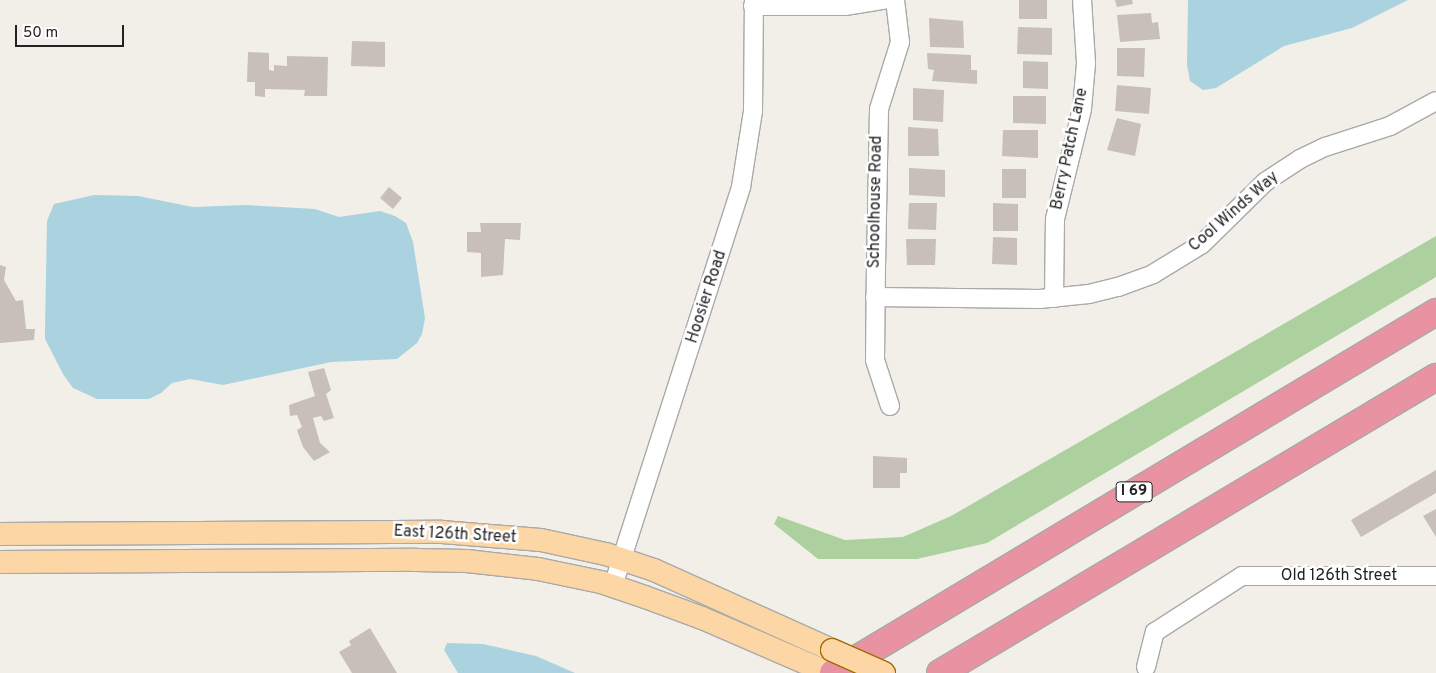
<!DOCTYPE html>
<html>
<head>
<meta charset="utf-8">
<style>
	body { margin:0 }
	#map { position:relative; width:1436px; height:673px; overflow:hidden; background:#f2efe9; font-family:Overpass,sans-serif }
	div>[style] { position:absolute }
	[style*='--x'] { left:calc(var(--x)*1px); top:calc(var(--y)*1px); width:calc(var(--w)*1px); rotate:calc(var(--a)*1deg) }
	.forest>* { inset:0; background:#add19e }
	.water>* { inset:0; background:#aad3df }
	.building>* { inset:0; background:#c7bfb8 }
	.roads { filter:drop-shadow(1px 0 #a9a9a9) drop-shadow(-1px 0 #a9a9a9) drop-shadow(0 1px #a9a9a9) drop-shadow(0 -1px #a9a9a9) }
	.minor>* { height:18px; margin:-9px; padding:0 9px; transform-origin:9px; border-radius:9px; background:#fff }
	.major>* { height:22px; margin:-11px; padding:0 11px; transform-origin:11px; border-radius:11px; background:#fcd6a4 }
	.highway>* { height:26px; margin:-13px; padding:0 13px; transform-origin:13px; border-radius:13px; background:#e892a2 }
	.bridges { filter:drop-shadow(1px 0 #a06b00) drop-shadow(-1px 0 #a06b00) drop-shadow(0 1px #a06b00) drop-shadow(0 -1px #a06b00) }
	.major-bridge>* { height:22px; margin:-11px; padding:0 11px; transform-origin:11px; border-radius:11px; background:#fcd6a4 }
	span { translate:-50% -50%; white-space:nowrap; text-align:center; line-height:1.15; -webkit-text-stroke:5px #fff; paint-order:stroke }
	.shield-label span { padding:1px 4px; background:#fff; border:1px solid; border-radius:4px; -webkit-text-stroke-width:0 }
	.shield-label { font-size:15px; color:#222; font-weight:700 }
	.street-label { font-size:16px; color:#222 }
	.scale { position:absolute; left:15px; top:25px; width:109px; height:22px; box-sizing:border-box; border:2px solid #222; border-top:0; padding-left:6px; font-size:15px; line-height:18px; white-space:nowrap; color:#222; -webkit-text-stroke:4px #fff; paint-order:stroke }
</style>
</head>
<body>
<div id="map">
	<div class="forest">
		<i style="clip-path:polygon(1436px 236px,1436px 277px,987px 543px,917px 559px,818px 559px,774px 524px,778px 516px,845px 540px,903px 537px,951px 516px)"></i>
	</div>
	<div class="water">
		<i style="clip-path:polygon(1188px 0,1408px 0,1352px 28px,1284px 46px,1216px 88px,1203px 90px,1190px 81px,1187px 65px)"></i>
		<i style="clip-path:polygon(94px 195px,138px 196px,193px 207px,246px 205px,315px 209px,339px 217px,380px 211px,395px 216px,406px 223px,413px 242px,425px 318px,422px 334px,417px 343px,397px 359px,331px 362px,223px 385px,190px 379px,172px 383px,161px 393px,149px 399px,97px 399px,73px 388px,63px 374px,45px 339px,45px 329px,47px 221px,54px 204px)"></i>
		<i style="clip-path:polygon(447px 643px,483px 644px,536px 656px,575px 673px,458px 673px,444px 650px)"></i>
	</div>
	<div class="building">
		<i style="clip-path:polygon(1019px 0,1047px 0,1047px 19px,1019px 19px)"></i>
		<i style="clip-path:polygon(1115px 0,1132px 0,1133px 4px,1117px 7px)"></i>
		<i style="clip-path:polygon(1151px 13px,1152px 23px,1158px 22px,1160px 39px,1120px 42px,1117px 15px)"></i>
		<i style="clip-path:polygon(929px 18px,963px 21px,964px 48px,930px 47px)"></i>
		<i style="clip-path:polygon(1018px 27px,1052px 28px,1052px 55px,1017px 54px)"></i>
		<i style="clip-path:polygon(352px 41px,385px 42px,385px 67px,351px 66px)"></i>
		<i style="clip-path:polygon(1117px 48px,1145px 48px,1144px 77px,1117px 76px)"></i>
		<i style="clip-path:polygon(248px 52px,269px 53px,269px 70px,274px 71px,274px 65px,287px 66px,287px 56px,328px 57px,327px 96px,304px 96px,305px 90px,265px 89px,265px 97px,255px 96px,255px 82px,247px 82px)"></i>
		<i style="clip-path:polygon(927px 53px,971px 55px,971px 70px,977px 70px,977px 84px,932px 81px,934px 70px,928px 69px)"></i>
		<i style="clip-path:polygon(1023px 61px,1048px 62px,1048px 89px,1023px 88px)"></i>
		<i style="clip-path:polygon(1117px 85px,1151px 88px,1149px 114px,1115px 111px)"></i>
		<i style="clip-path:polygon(913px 88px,944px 90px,943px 122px,913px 120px)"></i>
		<i style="clip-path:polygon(1013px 96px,1046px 96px,1046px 124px,1013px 123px)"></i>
		<i style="clip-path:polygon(1117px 118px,1141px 124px,1135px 156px,1107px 150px)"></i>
		<i style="clip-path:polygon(908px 127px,938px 129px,939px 156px,908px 156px)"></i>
		<i style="clip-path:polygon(1003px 130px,1038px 130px,1038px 158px,1002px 156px)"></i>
		<i style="clip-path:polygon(909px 168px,945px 170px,945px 197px,909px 195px)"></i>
		<i style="clip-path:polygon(1002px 169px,1026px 169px,1026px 198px,1002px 198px)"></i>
		<i style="clip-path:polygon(389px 187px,402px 198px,393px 209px,380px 198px)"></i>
		<i style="clip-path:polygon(909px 203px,937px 203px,936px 230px,908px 229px)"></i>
		<i style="clip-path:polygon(993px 203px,1018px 204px,1018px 231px,993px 231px)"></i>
		<i style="clip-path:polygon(480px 223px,521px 223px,520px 240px,505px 239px,503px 275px,481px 277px,481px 253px,467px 252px,467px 232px,481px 232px)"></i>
		<i style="clip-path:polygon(993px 237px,1017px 238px,1017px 265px,992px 264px)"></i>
		<i style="clip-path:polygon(906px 239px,936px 239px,935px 265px,907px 265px)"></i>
		<i style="clip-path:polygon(0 265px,6px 267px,4px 280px,16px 301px,23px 300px,26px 329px,35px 329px,34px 340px,0 343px)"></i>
		<i style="clip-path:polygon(324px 368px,331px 390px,326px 394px,334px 418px,324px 421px,321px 416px,313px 418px,320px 443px,330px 452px,314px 461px,303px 447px,297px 430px,302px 427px,297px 415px,290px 416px,289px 405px,315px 396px,308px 372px)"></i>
		<i style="clip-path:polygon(873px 456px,907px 458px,907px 473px,900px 473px,900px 488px,873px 488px)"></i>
		<i style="clip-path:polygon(1436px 470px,1436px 493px,1361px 537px,1351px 520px)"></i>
		<i style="clip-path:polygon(1436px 509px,1436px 537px,1423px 516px)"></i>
		<i style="clip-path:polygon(370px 628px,397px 673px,352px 673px,339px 652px,351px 645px,349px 641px)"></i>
	</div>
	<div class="roads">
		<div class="minor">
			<i style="--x:753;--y:6;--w:92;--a:0"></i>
			<i style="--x:845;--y:6;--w:39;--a:-9"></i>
			<i style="--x:875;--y:297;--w:165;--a:0.7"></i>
			<i style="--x:1040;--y:299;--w:49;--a:-5.8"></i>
			<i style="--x:1089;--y:294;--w:30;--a:-14"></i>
			<i style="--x:1118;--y:287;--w:37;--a:-20"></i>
			<i style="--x:1153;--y:274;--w:57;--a:-31.5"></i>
			<i style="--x:1202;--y:244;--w:88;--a:-44.5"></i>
			<i style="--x:1265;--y:182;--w:42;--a:-33.3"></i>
			<i style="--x:1300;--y:159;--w:28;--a:-26"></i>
			<i style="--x:1325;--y:147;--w:68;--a:-17.9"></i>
			<i style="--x:1390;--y:126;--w:52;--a:-28.5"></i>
			<i style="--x:1054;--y:298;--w:79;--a:-89.3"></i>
			<i style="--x:1055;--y:219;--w:113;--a:-76.2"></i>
			<i style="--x:1082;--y:109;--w:46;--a:-85"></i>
			<i style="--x:1086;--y:63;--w:63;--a:-93.6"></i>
			<i style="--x:890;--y:406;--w:48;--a:-108.1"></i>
			<i style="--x:875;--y:360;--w:93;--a:-89.4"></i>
			<i style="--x:876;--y:267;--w:158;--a:-88.9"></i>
			<i style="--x:879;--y:109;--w:70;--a:-72.6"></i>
			<i style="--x:900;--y:42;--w:42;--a:-96.8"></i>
			<i style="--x:613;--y:586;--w:419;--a:-72.2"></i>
			<i style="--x:741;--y:187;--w:77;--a:-81"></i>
			<i style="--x:753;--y:111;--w:111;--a:-89.5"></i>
			<i style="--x:1146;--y:667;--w:36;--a:-76"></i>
			<i style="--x:1155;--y:632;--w:103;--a:-32.8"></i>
			<i style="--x:1242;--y:576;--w:194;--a:0"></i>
		</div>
		<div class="major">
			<i style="--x:0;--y:534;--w:442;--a:-0.3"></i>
			<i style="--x:442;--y:532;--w:99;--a:4.6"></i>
			<i style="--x:541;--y:540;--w:66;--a:12.2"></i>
			<i style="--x:606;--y:554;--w:51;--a:18.4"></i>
			<i style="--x:654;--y:570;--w:195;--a:24.2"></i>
			<i style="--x:0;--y:562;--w:416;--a:-0.3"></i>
			<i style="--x:416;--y:560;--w:51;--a:1.1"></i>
			<i style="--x:467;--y:561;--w:71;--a:6.4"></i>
			<i style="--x:538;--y:569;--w:64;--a:11.7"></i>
			<i style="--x:601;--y:582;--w:46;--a:18.8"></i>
			<i style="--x:645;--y:597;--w:61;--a:20.2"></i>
			<i style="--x:702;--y:618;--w:138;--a:23.4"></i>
		</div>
		<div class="highway">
			<i style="--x:833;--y:673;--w:703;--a:-30.91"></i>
			<i style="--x:940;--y:673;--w:578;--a:-30.83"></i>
		</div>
	</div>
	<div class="bridges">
		<div class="major-bridge">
			<i style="--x:832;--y:650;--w:57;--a:23.9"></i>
		</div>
	</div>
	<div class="shield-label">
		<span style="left:1134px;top:492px">I 69</span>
	</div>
	<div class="street-label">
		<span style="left:1070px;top:149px;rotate:-78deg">Berry Patch Lane</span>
		<span style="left:876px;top:202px;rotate:-89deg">Schoolhouse Road</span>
		<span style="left:1234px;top:212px;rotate:-41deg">Cool Winds Way</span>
		<span style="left:707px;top:297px;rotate:-72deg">Hoosier Road</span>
		<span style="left:455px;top:535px;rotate:3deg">East 126th Street</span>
		<span style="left:1339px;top:576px">Old 126th Street</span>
	</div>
	<div class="scale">50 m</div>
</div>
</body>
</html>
